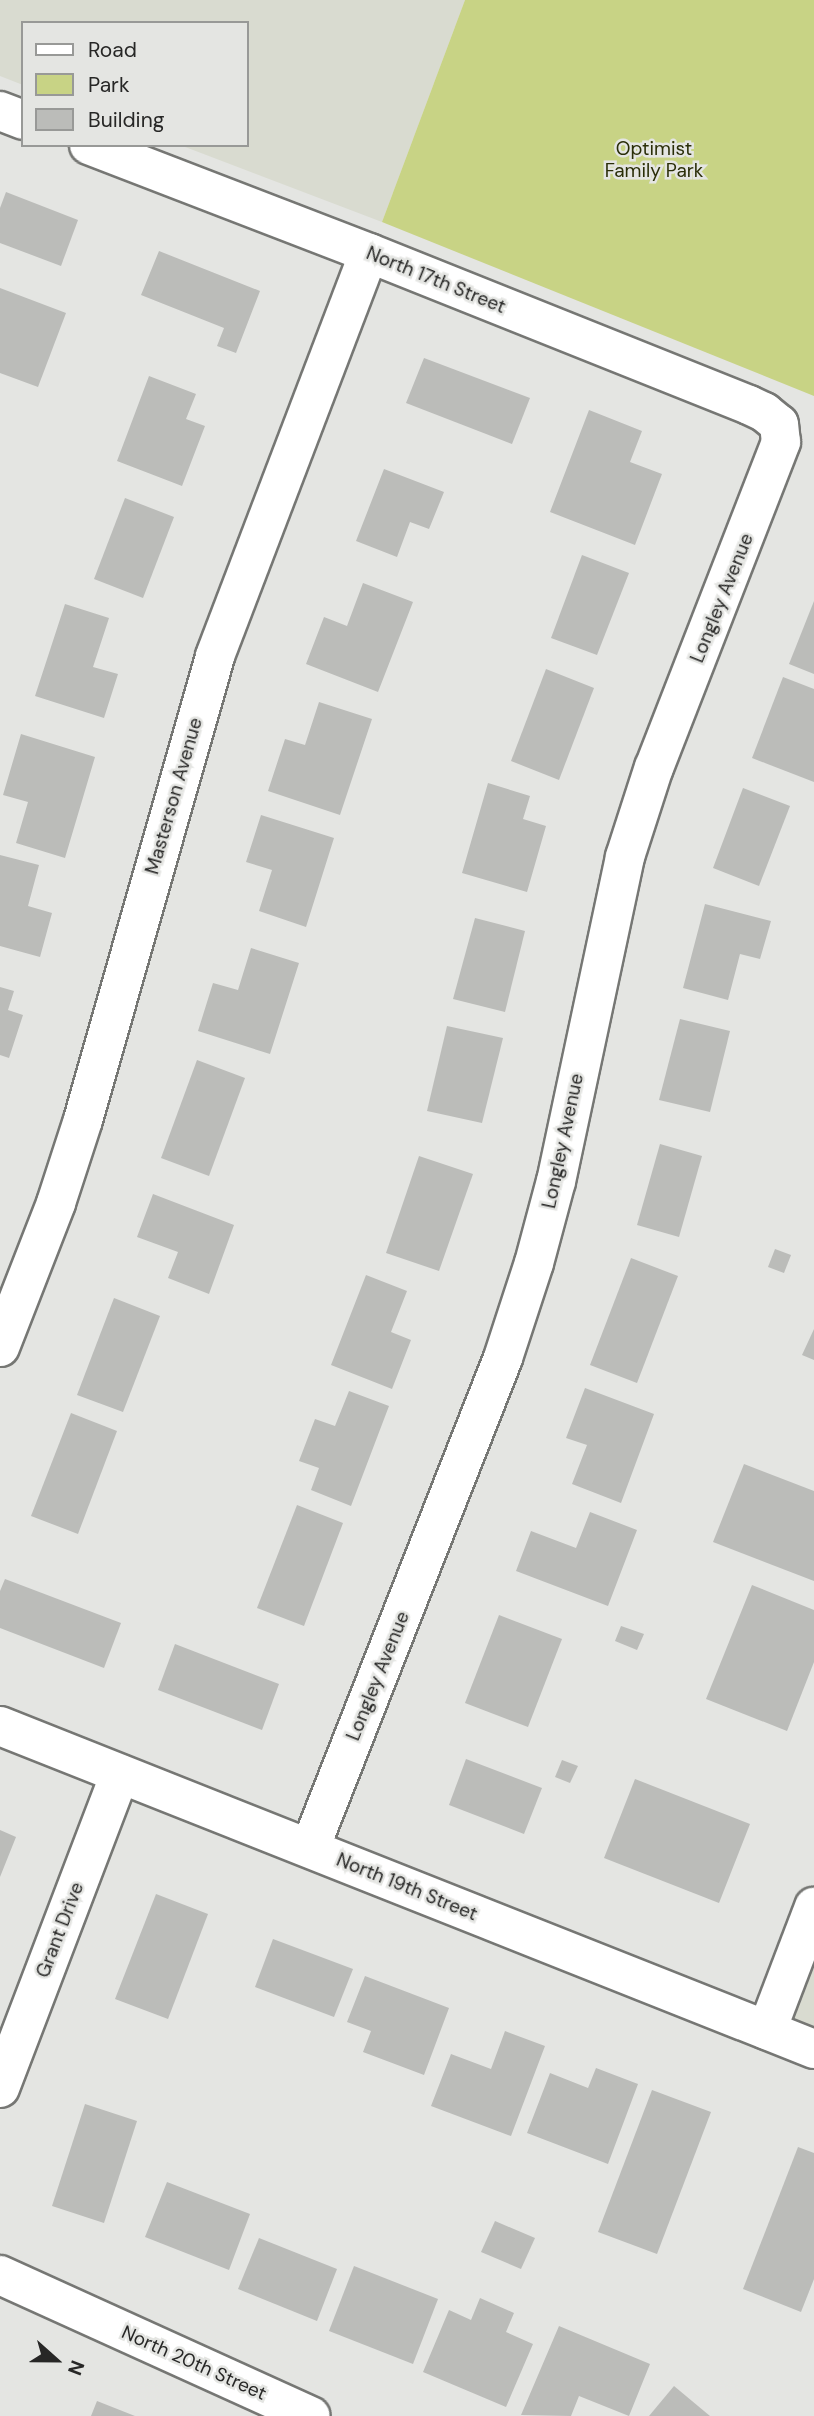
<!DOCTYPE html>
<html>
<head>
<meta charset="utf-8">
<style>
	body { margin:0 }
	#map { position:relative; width:814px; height:2416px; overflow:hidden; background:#e4e5e2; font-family:"DM Sans",sans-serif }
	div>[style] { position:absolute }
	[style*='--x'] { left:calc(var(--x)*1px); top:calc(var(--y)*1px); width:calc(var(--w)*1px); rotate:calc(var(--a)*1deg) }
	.built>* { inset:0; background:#d9dbd0 }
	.green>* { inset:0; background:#c8d385 }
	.building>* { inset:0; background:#bbbcb9 }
	.roads { filter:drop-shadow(2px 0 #767774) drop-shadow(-2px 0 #767774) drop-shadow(0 2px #767774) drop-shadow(0 -2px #767774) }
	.minor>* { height:38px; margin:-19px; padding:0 19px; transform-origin:19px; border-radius:19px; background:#fff }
	.tertiary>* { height:38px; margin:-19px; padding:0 19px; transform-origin:19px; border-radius:19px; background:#fff }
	span { translate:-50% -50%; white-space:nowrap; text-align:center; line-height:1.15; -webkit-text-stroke:5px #e4e5e2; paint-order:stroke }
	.park-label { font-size:19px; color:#2a2e08 }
	.street-label { font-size:19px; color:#272726 }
	.legend { position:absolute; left:21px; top:21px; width:228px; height:126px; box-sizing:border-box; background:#e4e5e2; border:2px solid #989997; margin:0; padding:9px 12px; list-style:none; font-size:21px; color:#272726 }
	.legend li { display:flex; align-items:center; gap:14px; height:35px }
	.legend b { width:35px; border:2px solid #989997 }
	.north { position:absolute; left:21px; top:2325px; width:70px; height:70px; -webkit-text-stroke:5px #e4e5e2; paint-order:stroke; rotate:111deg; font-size:19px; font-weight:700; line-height:28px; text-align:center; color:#272726 }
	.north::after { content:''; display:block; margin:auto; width:24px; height:32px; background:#272726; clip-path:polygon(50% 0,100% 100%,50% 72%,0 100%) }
</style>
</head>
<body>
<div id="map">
	<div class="built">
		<i style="clip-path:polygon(0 0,465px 0,382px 222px,180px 145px,247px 145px,247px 23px,23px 23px,23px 85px,0 76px)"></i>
		<i style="clip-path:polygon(814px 1962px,814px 2026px,793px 2018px)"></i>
	</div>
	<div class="green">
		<i style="clip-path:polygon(465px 0,814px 0,814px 396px,382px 222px)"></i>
	</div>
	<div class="building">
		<i style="clip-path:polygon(6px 192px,78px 220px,61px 266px,0 243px,0 208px)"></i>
		<i style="clip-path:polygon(159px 251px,260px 291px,236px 353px,217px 346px,224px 328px,141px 295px)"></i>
		<i style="clip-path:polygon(0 288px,66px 313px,38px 387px,0 373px)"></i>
		<i style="clip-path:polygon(424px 358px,530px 398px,512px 444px,406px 403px)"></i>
		<i style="clip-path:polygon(149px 376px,196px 394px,186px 419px,205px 426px,182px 486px,117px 461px)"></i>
		<i style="clip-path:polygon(589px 410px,642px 431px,630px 462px,662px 474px,635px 545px,550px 512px)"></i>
		<i style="clip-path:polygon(384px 469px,444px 492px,429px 529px,410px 522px,397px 557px,356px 541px)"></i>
		<i style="clip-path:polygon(125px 498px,174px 517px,143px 598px,94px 579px)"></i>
		<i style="clip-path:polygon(582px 555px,629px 573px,597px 655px,551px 638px)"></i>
		<i style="clip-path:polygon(363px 583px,413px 602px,378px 692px,306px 664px,324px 617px,347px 626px)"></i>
		<i style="clip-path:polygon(814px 601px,814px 674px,789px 664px)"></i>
		<i style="clip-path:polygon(65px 604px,109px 618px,93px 667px,118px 674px,104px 718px,35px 696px)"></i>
		<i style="clip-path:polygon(546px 669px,594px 688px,559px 780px,511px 761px)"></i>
		<i style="clip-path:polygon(783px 677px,814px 689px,814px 782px,752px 758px)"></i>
		<i style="clip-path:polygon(319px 702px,372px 719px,340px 815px,268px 791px,285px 739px,305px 745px)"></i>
		<i style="clip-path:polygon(21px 734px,95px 757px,65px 858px,16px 843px,28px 802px,3px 795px)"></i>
		<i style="clip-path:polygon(488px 783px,530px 796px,523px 819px,546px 826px,527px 892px,462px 873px)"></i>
		<i style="clip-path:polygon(743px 788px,790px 806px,759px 886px,713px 868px)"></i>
		<i style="clip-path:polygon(261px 815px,334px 838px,306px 927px,259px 911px,272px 870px,246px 862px)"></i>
		<i style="clip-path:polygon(0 855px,39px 865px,28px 906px,52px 913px,40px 957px,0 946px)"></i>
		<i style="clip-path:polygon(705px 904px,771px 921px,760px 959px,740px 954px,728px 1000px,683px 988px)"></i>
		<i style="clip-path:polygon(475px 918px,525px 931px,505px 1012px,453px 999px)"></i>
		<i style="clip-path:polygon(251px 948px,299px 963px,270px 1054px,198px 1031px,213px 983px,238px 990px)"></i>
		<i style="clip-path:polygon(0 987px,14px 991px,8px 1010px,23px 1015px,9px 1058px,0 1055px)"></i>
		<i style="clip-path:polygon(680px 1019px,730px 1031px,710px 1112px,659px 1100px)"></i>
		<i style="clip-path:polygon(447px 1026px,503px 1038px,482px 1123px,427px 1111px)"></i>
		<i style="clip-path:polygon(197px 1060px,245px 1078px,209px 1176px,161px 1158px)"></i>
		<i style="clip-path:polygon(660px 1144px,702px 1156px,679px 1237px,637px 1225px)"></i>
		<i style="clip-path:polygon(419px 1156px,473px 1174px,439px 1271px,386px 1253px)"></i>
		<i style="clip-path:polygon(153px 1194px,234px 1225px,209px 1294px,168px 1278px,178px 1252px,137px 1237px)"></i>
		<i style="clip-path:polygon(775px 1249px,791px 1255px,784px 1273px,768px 1267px)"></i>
		<i style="clip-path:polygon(631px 1258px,678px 1276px,637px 1383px,590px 1365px)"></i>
		<i style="clip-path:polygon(366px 1275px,407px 1291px,391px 1332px,411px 1340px,392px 1389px,331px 1365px)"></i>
		<i style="clip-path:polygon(114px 1298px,160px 1316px,123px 1412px,77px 1395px)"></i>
		<i style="clip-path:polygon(814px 1329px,814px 1360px,802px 1355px)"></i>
		<i style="clip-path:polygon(585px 1388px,654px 1414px,621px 1503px,572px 1484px,587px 1445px,566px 1438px)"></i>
		<i style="clip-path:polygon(349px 1391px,389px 1406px,351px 1506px,311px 1490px,319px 1468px,299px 1461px,315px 1419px,335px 1426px)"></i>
		<i style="clip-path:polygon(71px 1413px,117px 1431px,78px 1534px,31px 1516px)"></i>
		<i style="clip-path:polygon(744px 1464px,814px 1491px,814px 1581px,713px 1542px)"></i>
		<i style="clip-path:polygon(297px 1505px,343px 1523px,304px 1626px,257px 1608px)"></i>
		<i style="clip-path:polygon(590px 1512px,637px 1530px,608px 1606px,516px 1571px,531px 1531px,576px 1548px)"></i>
		<i style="clip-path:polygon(5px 1579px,121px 1623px,104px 1668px,0 1628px,0 1591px)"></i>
		<i style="clip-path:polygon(752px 1585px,814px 1610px,814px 1662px,787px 1731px,706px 1699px)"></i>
		<i style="clip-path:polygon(499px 1615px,562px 1639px,528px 1727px,465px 1703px)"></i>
		<i style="clip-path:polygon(621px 1626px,644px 1634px,637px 1650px,615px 1641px)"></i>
		<i style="clip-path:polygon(175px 1644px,279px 1684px,262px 1730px,158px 1690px)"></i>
		<i style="clip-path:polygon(466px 1759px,542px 1788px,524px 1834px,449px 1805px)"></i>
		<i style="clip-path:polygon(562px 1760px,578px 1766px,570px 1783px,555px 1777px)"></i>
		<i style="clip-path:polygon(635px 1779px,750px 1824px,719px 1903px,604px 1858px)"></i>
		<i style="clip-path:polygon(0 1830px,16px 1837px,0 1877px)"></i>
		<i style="clip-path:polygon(156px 1894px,208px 1914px,168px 2019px,115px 1999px)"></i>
		<i style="clip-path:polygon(273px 1939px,353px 1969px,334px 2017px,255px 1987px)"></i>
		<i style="clip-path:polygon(365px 1976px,449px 2008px,424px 2075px,363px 2052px,371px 2031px,347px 2022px)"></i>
		<i style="clip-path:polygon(505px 2031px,545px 2046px,511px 2136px,431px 2106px,451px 2054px,491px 2069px)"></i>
		<i style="clip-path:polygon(596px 2068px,638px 2084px,608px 2164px,527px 2133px,550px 2073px,588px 2088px)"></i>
		<i style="clip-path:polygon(652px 2090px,711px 2112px,657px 2254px,598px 2232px)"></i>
		<i style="clip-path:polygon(85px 2104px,137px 2121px,104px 2223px,52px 2206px)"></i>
		<i style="clip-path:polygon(798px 2147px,814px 2153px,814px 2279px,801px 2312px,743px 2289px)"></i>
		<i style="clip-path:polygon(167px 2182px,250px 2214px,229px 2270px,145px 2237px)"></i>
		<i style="clip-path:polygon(495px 2221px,535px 2238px,521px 2269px,481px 2252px)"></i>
		<i style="clip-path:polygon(259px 2238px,337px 2269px,317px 2321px,238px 2289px)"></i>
		<i style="clip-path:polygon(354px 2266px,438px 2299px,413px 2364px,329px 2331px)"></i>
		<i style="clip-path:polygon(480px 2298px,514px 2313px,506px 2332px,533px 2344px,506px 2407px,423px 2372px,449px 2310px,471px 2320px)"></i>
		<i style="clip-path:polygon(559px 2326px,650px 2364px,629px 2416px,579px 2396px,571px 2416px,521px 2415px)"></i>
		<i style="clip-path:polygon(674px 2386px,710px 2416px,649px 2416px)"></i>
		<i style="clip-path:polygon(97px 2401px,135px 2416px,91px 2416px)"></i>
	</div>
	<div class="roads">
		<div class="minor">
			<i style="--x:0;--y:111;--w:25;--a:21"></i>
			<i style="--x:89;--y:145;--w:300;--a:21.1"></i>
			<i style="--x:369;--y:253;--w:409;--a:21.8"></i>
			<i style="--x:749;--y:405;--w:17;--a:25"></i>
			<i style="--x:764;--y:412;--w:19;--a:39"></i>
			<i style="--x:779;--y:424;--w:18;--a:84"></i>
			<i style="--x:781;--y:442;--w:349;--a:111.3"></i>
			<i style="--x:654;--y:767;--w:95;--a:107.9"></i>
			<i style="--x:625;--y:857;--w:331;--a:102"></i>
			<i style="--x:556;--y:1181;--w:85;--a:105"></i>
			<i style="--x:534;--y:1263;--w:100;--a:108.1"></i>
			<i style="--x:503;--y:1358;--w:527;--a:111.5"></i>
			<i style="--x:0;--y:1347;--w:155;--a:-68.7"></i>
			<i style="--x:56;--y:1203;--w:87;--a:-72"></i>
			<i style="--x:83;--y:1120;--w:482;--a:-74.1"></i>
			<i style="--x:215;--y:656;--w:431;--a:-69.1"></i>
			<i style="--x:767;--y:2030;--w:132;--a:-69.1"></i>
			<i style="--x:0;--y:2088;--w:336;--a:-69.1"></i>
			<i style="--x:0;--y:2275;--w:341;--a:24.4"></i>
		</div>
		<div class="tertiary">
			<i style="--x:0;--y:1726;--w:876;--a:21.64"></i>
		</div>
	</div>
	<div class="park-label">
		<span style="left:654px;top:160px">Optimist<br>Family Park</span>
	</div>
	<div class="street-label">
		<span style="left:436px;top:280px;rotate:22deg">North 17th Street</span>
		<span style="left:722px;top:598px;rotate:-68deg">Longley Avenue</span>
		<span style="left:174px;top:796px;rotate:-74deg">Masterson Avenue</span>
		<span style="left:563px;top:1141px;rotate:-78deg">Longley Avenue</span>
		<span style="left:378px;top:1676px;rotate:-68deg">Longley Avenue</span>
		<span style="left:407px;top:1887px;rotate:22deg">North 19th Street</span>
		<span style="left:60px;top:1930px;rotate:-69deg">Grant Drive</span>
		<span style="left:194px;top:2363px;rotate:24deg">North 20th Street</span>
	</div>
	<ul class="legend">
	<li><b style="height:9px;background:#fff"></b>Road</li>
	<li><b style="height:19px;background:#c8d385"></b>Park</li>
	<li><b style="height:19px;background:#bbbcb9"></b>Building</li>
	</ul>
	<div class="north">N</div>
</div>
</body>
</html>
